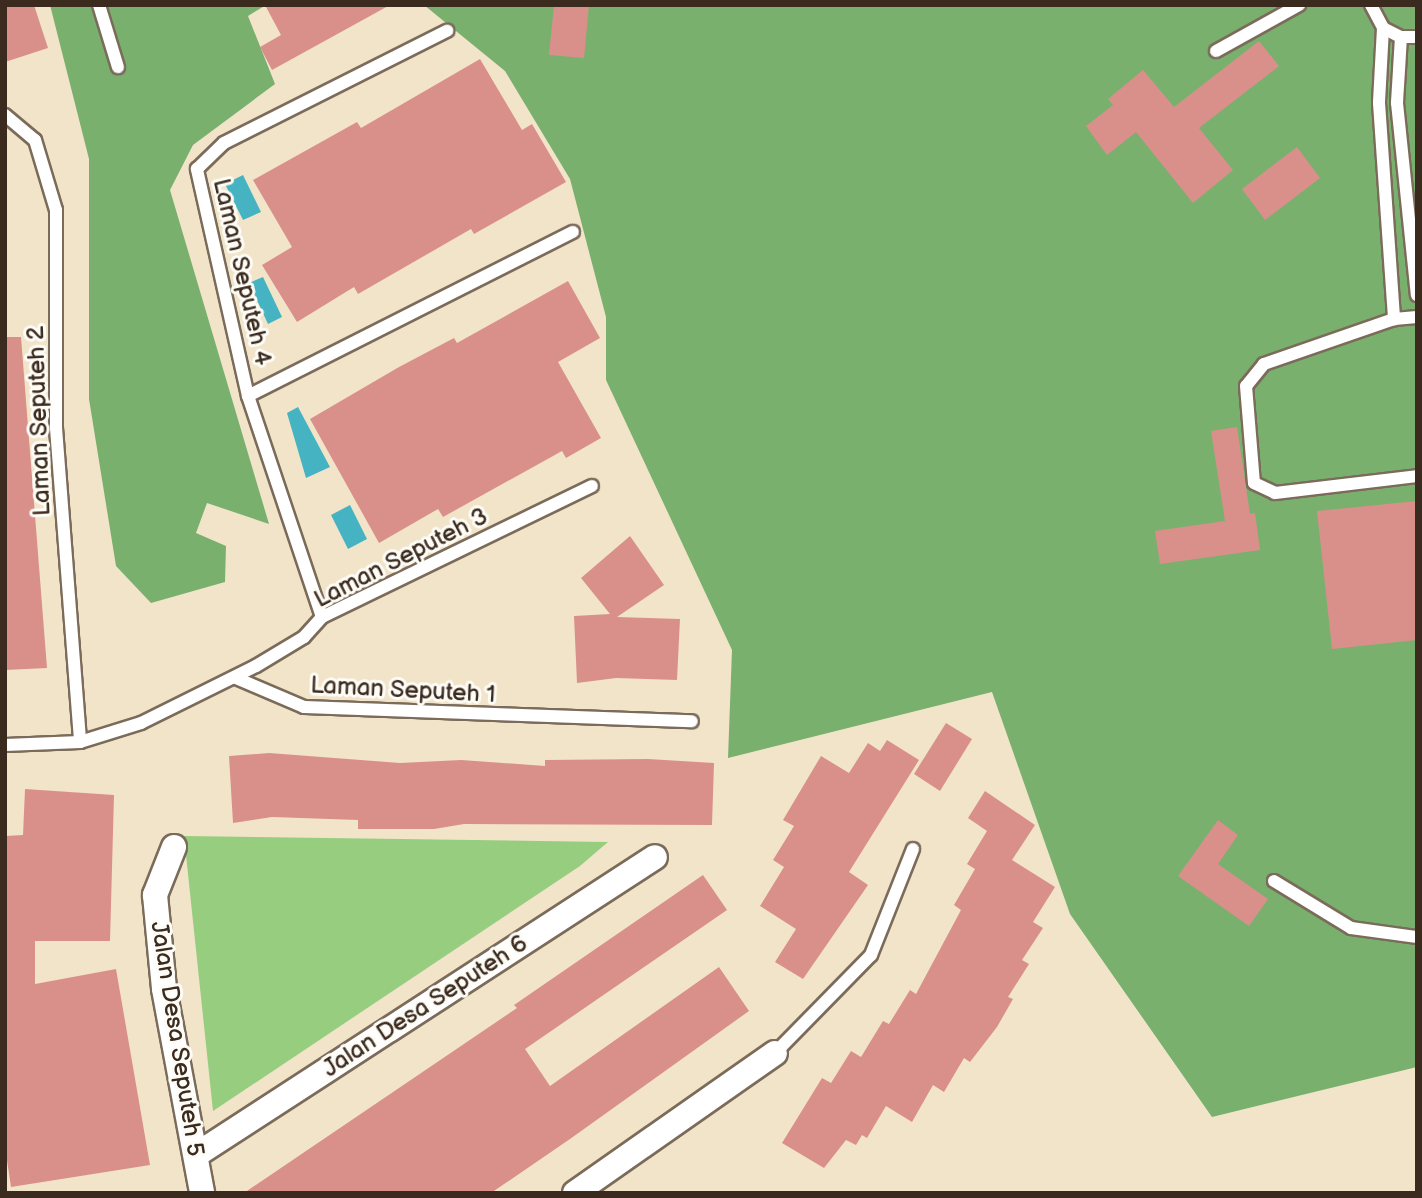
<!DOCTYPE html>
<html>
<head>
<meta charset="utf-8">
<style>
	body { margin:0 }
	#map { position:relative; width:1422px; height:1198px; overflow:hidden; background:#f2e4c9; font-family:"Balsamiq Sans",sans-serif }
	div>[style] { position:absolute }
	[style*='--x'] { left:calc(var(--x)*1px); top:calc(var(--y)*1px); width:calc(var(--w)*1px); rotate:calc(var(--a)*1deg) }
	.green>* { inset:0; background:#97cd7f }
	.forest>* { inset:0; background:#79b06e }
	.water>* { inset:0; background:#45b3c1 }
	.building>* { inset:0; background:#da908a }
	.roads { filter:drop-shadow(2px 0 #7b6b5a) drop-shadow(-2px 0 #7b6b5a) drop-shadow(0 2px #7b6b5a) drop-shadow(0 -2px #7b6b5a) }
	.lane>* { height:12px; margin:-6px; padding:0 6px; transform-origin:6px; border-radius:6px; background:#fff }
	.street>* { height:24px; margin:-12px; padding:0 12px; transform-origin:12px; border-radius:12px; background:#fff }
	span { translate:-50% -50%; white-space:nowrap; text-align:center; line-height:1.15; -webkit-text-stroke:6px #fdfcf7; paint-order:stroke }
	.street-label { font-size:24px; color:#3b2a1e }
	.frame { position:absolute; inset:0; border:7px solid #3b2a1e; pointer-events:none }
</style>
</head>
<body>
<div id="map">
	<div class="green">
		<i style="clip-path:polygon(184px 836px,608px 842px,580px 866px,213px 1111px)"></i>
	</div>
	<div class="forest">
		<i style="clip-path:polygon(50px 5px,266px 5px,248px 16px,275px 84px,193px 145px,170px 190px,269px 524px,207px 503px,196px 533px,226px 546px,225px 582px,151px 603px,116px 566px,89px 399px,89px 159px)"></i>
		<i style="clip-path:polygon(424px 5px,1417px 5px,1417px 1067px,1212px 1117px,1070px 914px,992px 692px,728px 758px,732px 650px,606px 380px,606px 317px,570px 179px,505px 71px)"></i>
	</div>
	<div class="water">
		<i style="clip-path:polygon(243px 175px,261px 212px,243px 220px,225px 184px)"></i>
		<i style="clip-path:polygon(263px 277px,282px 317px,268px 324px,249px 283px)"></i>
		<i style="clip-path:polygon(298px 407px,330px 467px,306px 478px,287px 413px)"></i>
		<i style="clip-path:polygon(350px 505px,367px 539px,348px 549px,331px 515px)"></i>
	</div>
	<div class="building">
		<i style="clip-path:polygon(5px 5px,34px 5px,48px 48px,5px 62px)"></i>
		<i style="clip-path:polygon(265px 5px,390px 5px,272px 70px,260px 47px,281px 35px)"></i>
		<i style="clip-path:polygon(554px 5px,589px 5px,584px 58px,549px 55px)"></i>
		<i style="clip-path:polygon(1259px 41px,1279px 66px,1199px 128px,1233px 170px,1193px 203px,1136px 132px,1107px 155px,1086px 126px,1113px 105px,1108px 99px,1143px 70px,1174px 107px)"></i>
		<i style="clip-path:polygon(480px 59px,522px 130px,532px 124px,566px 182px,474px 234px,471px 229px,358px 294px,354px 287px,297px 322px,262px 265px,292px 247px,253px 180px,357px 122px,361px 128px)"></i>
		<i style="clip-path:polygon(1297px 147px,1320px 178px,1265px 220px,1242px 189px)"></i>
		<i style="clip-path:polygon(568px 281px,600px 338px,558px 362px,601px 438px,566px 458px,562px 451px,443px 517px,438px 509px,379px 543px,310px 419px,399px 367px,454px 338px,457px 343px)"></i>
		<i style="clip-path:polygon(5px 337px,21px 337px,47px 668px,5px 670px)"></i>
		<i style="clip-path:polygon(1237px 427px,1250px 514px,1255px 513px,1260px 550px,1160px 564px,1155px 531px,1225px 521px,1211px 431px)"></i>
		<i style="clip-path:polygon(1417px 501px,1417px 640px,1332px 649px,1317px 511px)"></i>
		<i style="clip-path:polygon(630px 536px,664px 585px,617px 617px,680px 619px,677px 680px,616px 678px,577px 683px,574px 616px,610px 614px,581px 578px)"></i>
		<i style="clip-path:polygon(946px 723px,972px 739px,940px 791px,914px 774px)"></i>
		<i style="clip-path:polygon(887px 740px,919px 760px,849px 872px,868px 885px,803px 979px,775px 962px,796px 929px,760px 906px,784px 867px,773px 860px,794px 826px,783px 820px,821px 756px,849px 773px,868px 743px,880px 751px)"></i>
		<i style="clip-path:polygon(269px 753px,400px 763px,461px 760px,545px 766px,545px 760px,648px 759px,714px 763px,712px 825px,464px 824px,434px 829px,358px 829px,358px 820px,272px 817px,233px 823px,229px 756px)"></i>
		<i style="clip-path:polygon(25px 789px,114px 795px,110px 941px,35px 941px,35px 984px,116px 969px,150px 1165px,11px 1187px,5px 1147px,5px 836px,23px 835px)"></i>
		<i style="clip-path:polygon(985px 791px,1035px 825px,1012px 860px,1055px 887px,1033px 922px,1043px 928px,1022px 960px,1029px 964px,1008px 997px,1013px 999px,997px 1027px,970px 1062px,964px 1058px,944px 1092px,933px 1085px,912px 1122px,886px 1106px,867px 1138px,862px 1135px,856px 1145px,846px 1140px,824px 1168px,782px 1143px,822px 1078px,831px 1083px,851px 1051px,861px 1057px,883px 1021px,889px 1024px,910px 990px,916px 994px,961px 910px,954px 905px,975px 869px,967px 864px,987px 831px,968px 818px)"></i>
		<i style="clip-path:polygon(1218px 820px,1238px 835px,1218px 864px,1268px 899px,1249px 926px,1178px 876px)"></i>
		<i style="clip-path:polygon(703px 875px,727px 910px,525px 1049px,550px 1086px,719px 967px,749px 1011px,570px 1139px,491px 1193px,244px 1193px,517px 1008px,514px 1005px)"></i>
	</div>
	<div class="roads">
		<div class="lane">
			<i style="--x:99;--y:5;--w:65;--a:73"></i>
			<i style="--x:1371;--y:5;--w:26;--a:62"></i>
			<i style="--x:1383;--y:28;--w:20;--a:27"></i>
			<i style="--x:1401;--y:37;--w:16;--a:0"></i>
			<i style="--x:1383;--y:28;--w:75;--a:93.1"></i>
			<i style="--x:1379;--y:103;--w:217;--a:86"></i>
			<i style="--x:1401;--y:37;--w:66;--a:93.5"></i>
			<i style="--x:1397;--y:103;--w:193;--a:84.1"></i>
			<i style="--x:1216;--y:51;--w:95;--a:-29"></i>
			<i style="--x:5;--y:115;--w:39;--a:40"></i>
			<i style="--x:35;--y:140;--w:73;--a:73.3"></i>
			<i style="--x:56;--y:210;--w:218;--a:90"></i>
			<i style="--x:56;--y:428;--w:315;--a:85.6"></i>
			<i style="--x:1417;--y:317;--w:23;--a:175"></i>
			<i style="--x:1394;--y:319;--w:138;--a:160.9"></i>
			<i style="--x:1264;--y:364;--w:28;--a:129"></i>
			<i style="--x:1246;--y:386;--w:97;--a:85.3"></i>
			<i style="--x:1254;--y:483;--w:23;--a:25"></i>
			<i style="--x:1275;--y:493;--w:143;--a:-6.8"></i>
			<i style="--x:248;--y:396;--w:364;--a:-26.8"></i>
			<i style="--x:322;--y:617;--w:233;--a:-108.5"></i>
			<i style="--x:248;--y:396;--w:233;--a:-102.7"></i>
			<i style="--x:197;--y:169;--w:37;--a:-44"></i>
			<i style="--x:224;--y:143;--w:250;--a:-26.7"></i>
			<i style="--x:236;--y:678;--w:74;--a:23.1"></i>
			<i style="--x:304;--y:707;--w:388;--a:2.1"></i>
			<i style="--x:5;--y:745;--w:75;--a:-2.3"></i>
			<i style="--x:80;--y:742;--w:64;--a:-17.3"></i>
			<i style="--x:141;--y:723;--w:128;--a:-26.4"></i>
			<i style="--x:256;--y:666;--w:56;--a:-31.1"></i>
			<i style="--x:304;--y:637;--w:27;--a:-48"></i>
			<i style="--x:322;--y:617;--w:300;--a:-25.9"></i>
			<i style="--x:1274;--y:881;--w:90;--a:31.4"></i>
			<i style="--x:1351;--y:928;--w:67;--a:7.8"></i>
			<i style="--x:775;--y:1053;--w:137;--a:-45.6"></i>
			<i style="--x:871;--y:955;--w:114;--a:-68.4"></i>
		</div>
		<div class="street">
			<i style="--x:174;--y:847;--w:52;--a:111.6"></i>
			<i style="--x:155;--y:895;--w:94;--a:84.5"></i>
			<i style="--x:164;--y:989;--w:208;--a:79.4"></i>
			<i style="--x:196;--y:1155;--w:547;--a:-32.99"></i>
			<i style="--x:575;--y:1193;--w:244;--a:-35"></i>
		</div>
	</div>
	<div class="street-label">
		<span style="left:242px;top:272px;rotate:77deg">Laman Seputeh 4</span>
		<span style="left:39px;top:421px;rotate:-92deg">Laman Seputeh 2</span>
		<span style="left:401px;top:558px;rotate:-27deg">Laman Seputeh 3</span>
		<span style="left:403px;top:690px;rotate:3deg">Laman Seputeh 1</span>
		<span style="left:425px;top:1006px;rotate:-33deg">Jalan Desa Seputeh 6</span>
		<span style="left:177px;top:1039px;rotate:81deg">Jalan Desa Seputeh 5</span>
	</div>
	<div class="frame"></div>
</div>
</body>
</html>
